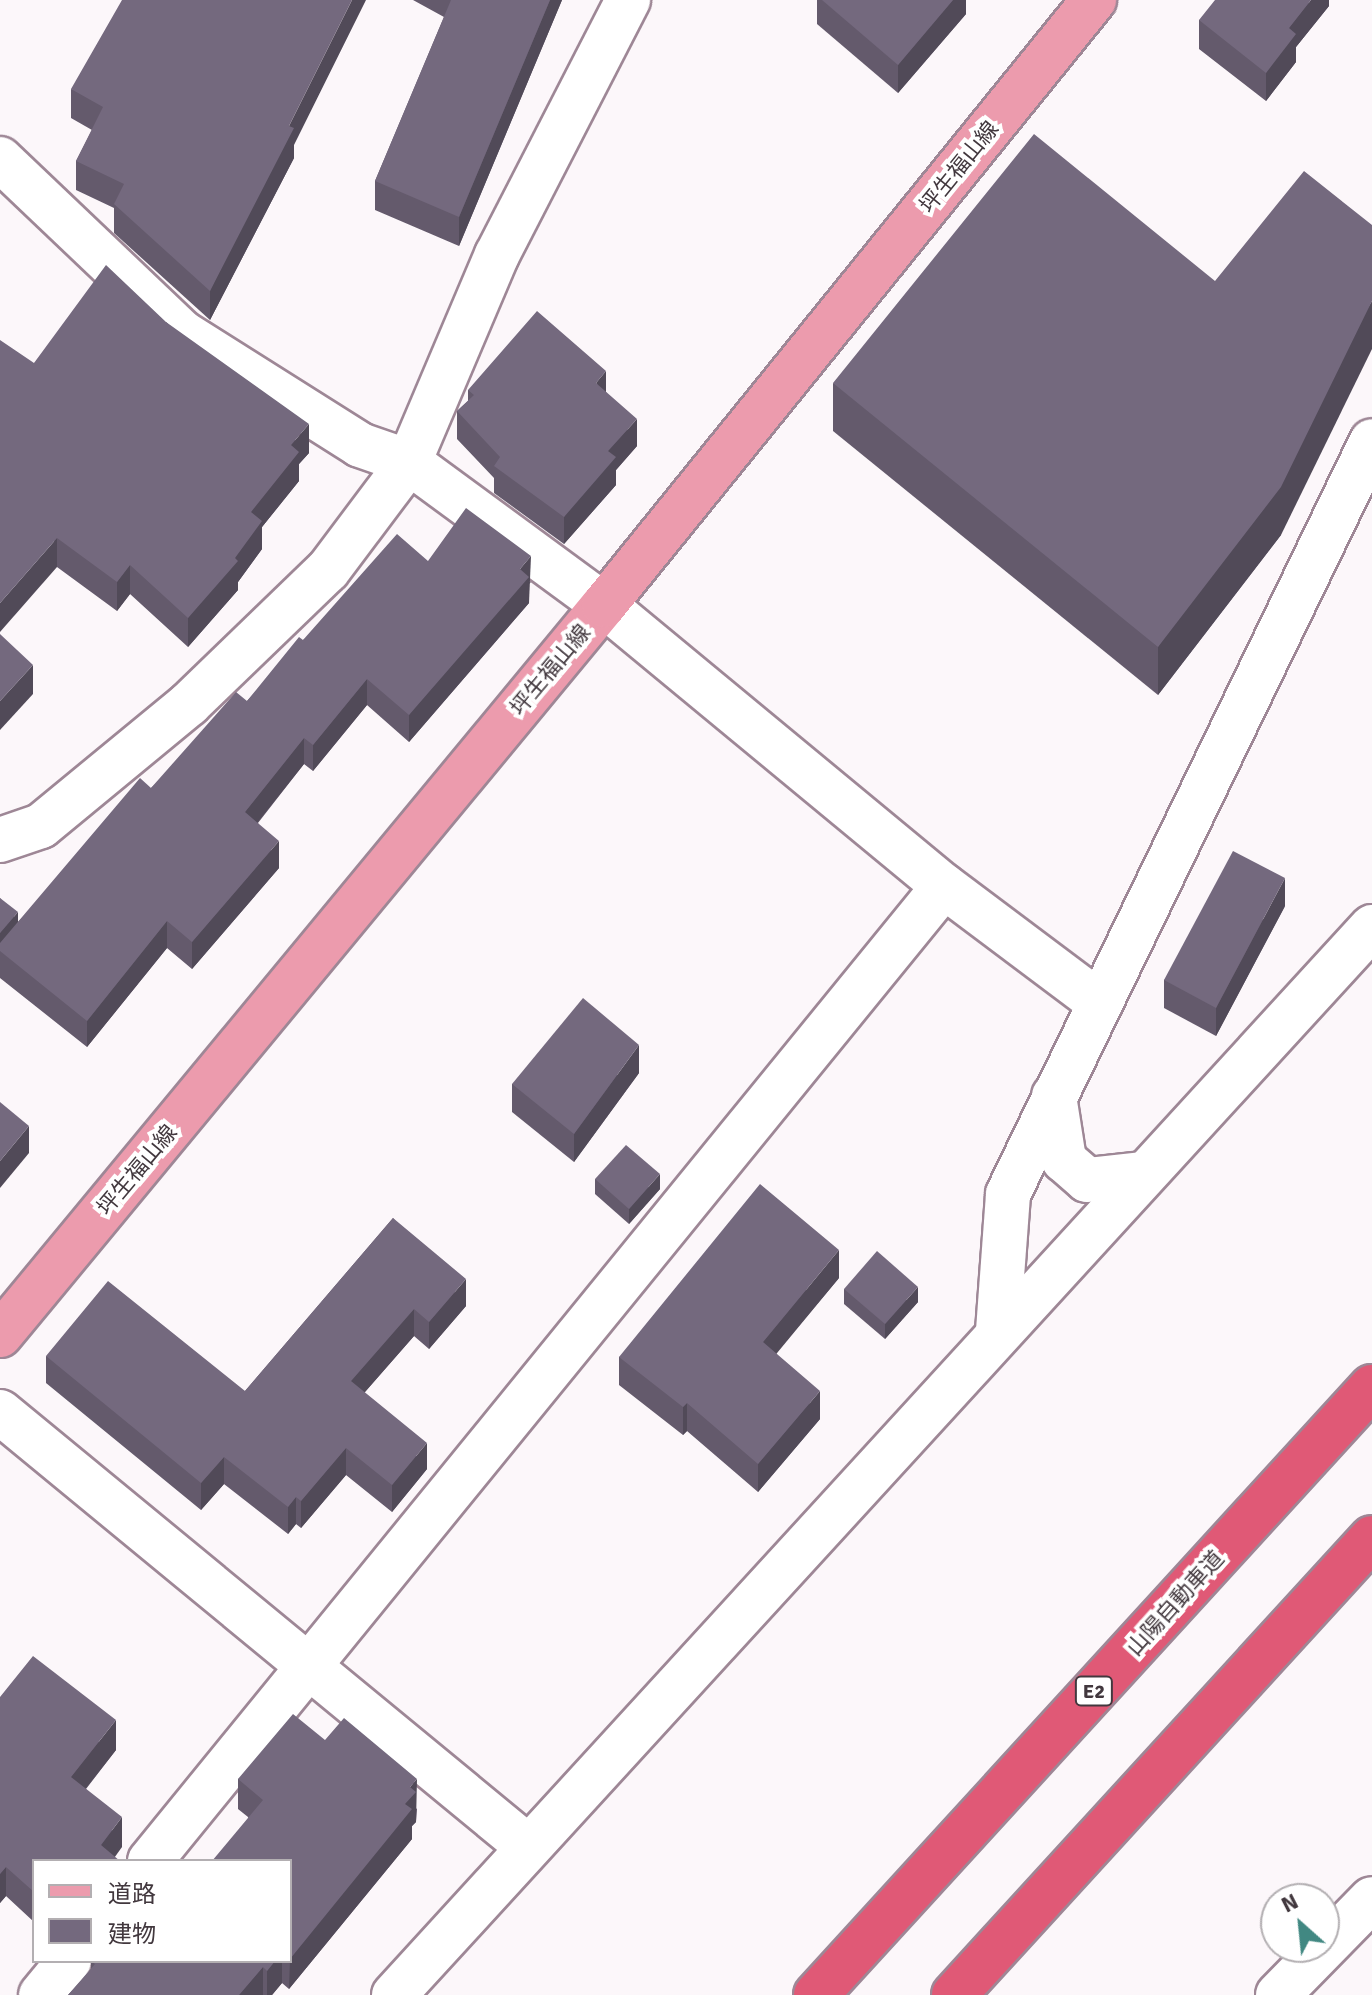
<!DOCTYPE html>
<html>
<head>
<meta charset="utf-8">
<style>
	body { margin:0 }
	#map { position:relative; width:1372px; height:1995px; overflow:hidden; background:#fcf7fa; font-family:Signika,"Noto Sans JP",sans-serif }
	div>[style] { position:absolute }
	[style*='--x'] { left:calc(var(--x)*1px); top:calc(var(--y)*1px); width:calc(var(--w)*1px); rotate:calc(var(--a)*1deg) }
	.roads { filter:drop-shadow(2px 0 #9e8796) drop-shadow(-2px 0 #9e8796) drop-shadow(0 2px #9e8796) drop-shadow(0 -2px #9e8796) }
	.minor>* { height:44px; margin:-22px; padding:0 22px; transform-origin:22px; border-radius:22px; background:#fff }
	.major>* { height:44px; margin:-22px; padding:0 22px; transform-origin:22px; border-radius:22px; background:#ec9bad }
	.highway>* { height:44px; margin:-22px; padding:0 22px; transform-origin:22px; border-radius:22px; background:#e05976 }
	.wall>* { inset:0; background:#645a6c }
	.shaded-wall>* { inset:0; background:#514a58 }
	.building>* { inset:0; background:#74697e }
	span { translate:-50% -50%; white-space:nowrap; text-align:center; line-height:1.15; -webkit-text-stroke:8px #fff; paint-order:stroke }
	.shield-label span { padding:2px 6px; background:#fff; border:2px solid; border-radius:6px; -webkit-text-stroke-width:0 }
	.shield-label { font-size:20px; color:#42383e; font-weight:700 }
	.street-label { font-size:22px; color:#42383e }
	.legend { position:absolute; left:32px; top:1859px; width:260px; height:104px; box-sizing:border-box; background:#fff; border:2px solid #b3afb2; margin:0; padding:10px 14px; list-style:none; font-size:24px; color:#42383e }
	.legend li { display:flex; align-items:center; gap:16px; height:40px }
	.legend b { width:40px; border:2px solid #b3afb2 }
	.north { position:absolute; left:1260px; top:1883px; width:80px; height:80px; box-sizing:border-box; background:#fff; border:2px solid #b3afb2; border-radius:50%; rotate:333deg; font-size:22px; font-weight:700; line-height:32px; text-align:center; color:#42383e }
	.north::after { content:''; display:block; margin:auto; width:28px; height:36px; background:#418882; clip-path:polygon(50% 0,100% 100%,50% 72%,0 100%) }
</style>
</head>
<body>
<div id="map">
	<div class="roads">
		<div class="minor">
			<i style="--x:0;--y:159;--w:253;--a:43.6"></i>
			<i style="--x:183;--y:333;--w:209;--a:32.3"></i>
			<i style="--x:360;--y:445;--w:52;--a:19.1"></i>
			<i style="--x:409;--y:462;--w:242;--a:36.3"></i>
			<i style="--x:604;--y:605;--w:441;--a:39.6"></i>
			<i style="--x:944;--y:886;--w:195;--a:36.9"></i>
			<i style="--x:0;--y:840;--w:43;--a:-18.9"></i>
			<i style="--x:41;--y:826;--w:192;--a:-39.5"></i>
			<i style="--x:189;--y:704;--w:193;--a:-44"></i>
			<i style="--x:328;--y:570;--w:135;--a:-53.1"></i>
			<i style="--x:409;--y:462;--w:225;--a:-67"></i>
			<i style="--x:497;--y:255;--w:287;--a:-62.8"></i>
			<i style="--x:1054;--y:1096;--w:65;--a:81.1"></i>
			<i style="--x:1064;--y:1160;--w:30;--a:41"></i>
			<i style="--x:1087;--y:1180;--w:55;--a:-6.2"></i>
			<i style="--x:998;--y:1331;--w:137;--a:-85.8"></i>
			<i style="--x:1008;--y:1194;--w:836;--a:-64.2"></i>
			<i style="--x:0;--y:1412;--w:684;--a:39.48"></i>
			<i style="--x:150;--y:1861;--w:1257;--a:-50.84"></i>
			<i style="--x:41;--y:1995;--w:44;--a:-50.5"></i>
			<i style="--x:394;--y:1995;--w:1448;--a:-47.52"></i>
			<i style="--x:1278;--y:1995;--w:134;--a:-45.6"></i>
		</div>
		<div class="major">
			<i style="--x:0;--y:1335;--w:947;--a:-50.4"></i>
			<i style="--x:604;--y:605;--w:779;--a:-51"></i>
		</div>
		<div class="highway">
			<i style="--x:816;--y:1995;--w:824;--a:-47.56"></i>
			<i style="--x:954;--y:1995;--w:619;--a:-47.55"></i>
		</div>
	</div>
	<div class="wall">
		<i style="clip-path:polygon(413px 0,562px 0,459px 246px,375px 210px,375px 181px,444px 17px)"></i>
		<i style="clip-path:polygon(817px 0,966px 0,966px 14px,898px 93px,817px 24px)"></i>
		<i style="clip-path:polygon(1329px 0,1329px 6px,1296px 47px,1296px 62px,1266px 101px,1199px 49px,1199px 20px)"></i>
		<i style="clip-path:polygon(71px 89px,294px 145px,294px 158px,210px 320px,114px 233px,114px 208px,76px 190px,76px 161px,92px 130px,71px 118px)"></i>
		<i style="clip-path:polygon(166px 322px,309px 453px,299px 464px,299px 481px,262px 527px,262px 549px,238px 582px,238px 590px,188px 647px,130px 594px,117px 611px,57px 567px,34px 363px)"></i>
		<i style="clip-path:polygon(833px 383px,1281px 535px,1158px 695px,833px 431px)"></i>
		<i style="clip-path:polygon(468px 390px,606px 392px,637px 446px,616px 470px,616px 485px,564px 544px,494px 493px,494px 478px,457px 439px,457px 411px,468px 401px)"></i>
		<i style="clip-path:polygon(428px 561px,531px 582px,529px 584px,529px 603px,409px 742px,367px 705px,313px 771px,304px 764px,258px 823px,279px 868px,192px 969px,167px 948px,87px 1047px,0 978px,0 898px,18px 922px,151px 788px,247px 701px,303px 640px)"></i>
		<i style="clip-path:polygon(1285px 906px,1216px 1036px,1164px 1008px,1164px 980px)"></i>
		<i style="clip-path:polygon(639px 1073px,574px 1162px,512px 1112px,512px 1084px)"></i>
		<i style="clip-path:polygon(595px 1179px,660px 1189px,629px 1224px,595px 1194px)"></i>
		<i style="clip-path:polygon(393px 1218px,466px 1306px,429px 1349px,414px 1336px,364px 1393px,427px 1469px,392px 1512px,346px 1475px,301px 1528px,296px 1524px,288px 1534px,224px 1484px,201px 1510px,46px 1383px,46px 1356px,245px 1391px)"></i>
		<i style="clip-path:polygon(839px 1278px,776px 1353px,820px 1419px,758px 1492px,687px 1431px,683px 1435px,619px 1385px,619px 1357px)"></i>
		<i style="clip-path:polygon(844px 1289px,918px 1302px,885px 1339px,844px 1304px)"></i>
		<i style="clip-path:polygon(0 1697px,116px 1750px,86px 1789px,122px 1847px,34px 1861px,34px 1922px,6px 1896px,0 1903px)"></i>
		<i style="clip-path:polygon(325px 1740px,417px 1809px,416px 1822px,412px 1826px,412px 1839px,289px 1989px,282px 1983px,272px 1995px,68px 1995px,91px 1970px,91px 1961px,290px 1961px,248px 1817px,238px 1809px,238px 1779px)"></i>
	</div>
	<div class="shaded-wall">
		<i style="clip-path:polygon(352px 0,366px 0,294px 145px,294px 158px,210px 320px,210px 291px,289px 126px)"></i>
		<i style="clip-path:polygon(550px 0,562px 0,459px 246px,459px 217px)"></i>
		<i style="clip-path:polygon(953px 0,966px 0,966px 14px,898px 93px,898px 65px)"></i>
		<i style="clip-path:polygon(1311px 0,1329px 0,1329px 6px,1296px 47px,1296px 62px,1266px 101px,1266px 73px,1289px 28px)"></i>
		<i style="clip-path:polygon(1372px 301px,1372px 349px,1281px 535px,1158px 695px,1158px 647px)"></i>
		<i style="clip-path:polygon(606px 371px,606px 399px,596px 383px)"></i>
		<i style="clip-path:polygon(637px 419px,637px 446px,616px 470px,616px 485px,564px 544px,564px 517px,608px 451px)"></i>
		<i style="clip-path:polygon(309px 424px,309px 453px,299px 464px,299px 481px,262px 527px,262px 549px,238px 582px,238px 590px,188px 647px,188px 618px,235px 558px,251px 512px,291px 445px)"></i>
		<i style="clip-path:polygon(57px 538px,57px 567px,0 632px,0 603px)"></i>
		<i style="clip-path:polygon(531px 556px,529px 603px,409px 742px,409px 715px,520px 569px)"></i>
		<i style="clip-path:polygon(130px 565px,130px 594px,117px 611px,117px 582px)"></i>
		<i style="clip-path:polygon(33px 665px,33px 694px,0 730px,0 701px)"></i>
		<i style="clip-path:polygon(367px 679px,367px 705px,313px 771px,313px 745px)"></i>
		<i style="clip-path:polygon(304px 738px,304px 764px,245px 838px,245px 812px)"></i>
		<i style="clip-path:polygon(279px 841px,279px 868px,192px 969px,192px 942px)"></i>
		<i style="clip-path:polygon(1285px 878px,1285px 906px,1216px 1036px,1216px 1008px)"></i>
		<i style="clip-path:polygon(18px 912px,18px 940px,0 951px,0 933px)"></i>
		<i style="clip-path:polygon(167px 921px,167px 948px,87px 1047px,87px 1021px)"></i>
		<i style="clip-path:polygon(639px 1045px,639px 1073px,574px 1162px,574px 1134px)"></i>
		<i style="clip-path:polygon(29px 1126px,29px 1153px,0 1188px,0 1161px)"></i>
		<i style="clip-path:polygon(660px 1174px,660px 1189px,629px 1224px,629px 1209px)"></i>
		<i style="clip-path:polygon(839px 1250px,839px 1278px,763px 1370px,763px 1342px)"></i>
		<i style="clip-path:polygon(466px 1279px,466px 1306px,429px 1349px,429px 1322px)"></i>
		<i style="clip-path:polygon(918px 1287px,918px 1302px,885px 1339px,885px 1324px)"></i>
		<i style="clip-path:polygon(414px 1309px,414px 1336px,351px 1408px,351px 1381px)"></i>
		<i style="clip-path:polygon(820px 1391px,820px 1419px,758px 1492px,758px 1464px)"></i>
		<i style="clip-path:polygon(687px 1403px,687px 1431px,683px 1435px,683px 1407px)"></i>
		<i style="clip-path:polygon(427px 1443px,427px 1469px,392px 1512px,392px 1485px)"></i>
		<i style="clip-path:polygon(346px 1448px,346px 1475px,301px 1528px,301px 1501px)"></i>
		<i style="clip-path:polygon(224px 1457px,224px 1484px,201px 1510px,201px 1483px)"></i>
		<i style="clip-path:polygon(296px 1497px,296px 1524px,288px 1534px,288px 1507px)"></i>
		<i style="clip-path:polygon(116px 1720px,116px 1750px,71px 1807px,71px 1777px)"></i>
		<i style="clip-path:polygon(417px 1779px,416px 1822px,412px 1826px,412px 1839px,289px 1989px,290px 1959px,405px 1804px,410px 1787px)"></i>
		<i style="clip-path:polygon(122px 1817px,122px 1847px,112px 1861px,101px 1845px)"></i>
		<i style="clip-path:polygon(6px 1867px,6px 1896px,0 1903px,0 1874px)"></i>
		<i style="clip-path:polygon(275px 1961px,282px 1961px,282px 1983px,272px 1995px,267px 1995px,267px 1971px)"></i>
		<i style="clip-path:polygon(263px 1967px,263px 1995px,239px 1995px)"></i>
	</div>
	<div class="building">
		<i style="clip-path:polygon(122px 0,352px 0,289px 126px,294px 128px,210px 291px,114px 204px,124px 184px,76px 161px,103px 107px,71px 89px)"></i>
		<i style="clip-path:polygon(451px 0,550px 0,459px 217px,375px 181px)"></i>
		<i style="clip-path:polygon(822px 0,953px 0,898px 65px)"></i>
		<i style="clip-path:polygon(1215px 0,1311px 0,1289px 28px,1296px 34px,1266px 73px,1199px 20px)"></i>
		<i style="clip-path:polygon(1034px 134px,1215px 281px,1304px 171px,1372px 225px,1372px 301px,1281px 487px,1158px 647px,833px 383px)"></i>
		<i style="clip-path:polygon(106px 265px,166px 322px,309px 424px,291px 445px,299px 452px,251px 512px,262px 521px,235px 558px,238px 561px,188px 618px,130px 565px,117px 582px,57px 538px,0 603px,0 340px,34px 363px)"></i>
		<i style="clip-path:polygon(537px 311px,606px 371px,596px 383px,637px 419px,608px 451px,616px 457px,564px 517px,494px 466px,500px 457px,457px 411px,474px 395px,468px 390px)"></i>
		<i style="clip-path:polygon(466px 508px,531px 556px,520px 569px,529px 577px,409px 715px,367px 679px,313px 745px,304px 738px,245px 812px,279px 841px,192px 942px,167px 921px,87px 1021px,0 951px,0 943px,140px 778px,151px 788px,236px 692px,247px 701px,299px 637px,303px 640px,397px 534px,428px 561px)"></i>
		<i style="clip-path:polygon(0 634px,33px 665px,0 701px)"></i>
		<i style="clip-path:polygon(1233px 851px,1285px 878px,1216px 1008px,1164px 980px)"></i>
		<i style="clip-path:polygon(0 898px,18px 912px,0 933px)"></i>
		<i style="clip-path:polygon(583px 998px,639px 1045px,574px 1134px,512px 1084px)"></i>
		<i style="clip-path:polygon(0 1102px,29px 1126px,0 1161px)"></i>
		<i style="clip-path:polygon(626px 1145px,660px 1174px,629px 1209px,595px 1179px)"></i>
		<i style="clip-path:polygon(760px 1184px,839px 1250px,763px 1342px,820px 1391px,758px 1464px,687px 1403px,683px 1407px,619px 1357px)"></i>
		<i style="clip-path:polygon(393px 1218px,466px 1279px,429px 1322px,414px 1309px,351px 1381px,427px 1443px,392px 1485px,346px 1448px,301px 1501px,296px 1497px,288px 1507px,224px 1457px,201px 1483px,46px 1356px,108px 1281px,245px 1391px)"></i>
		<i style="clip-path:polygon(877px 1251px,918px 1287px,885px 1324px,844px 1289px)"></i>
		<i style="clip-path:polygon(33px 1656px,116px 1720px,71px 1777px,122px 1817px,101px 1845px,120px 1861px,34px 1861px,34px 1892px,6px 1867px,0 1874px,0 1697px)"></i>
		<i style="clip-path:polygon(293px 1714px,325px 1740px,344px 1718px,417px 1779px,410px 1787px,416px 1792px,405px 1804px,412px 1809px,290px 1959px,290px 1861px,212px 1861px,263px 1800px,238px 1779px)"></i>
		<i style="clip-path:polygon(91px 1961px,275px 1961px,267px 1971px,263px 1967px,239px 1995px,68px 1995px,95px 1964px)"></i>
	</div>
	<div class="shield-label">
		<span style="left:1094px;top:1691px">E2</span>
	</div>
	<div class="street-label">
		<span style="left:959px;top:167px;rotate:-51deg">坪生福山線</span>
		<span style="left:550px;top:670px;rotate:-50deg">坪生福山線</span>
		<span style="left:137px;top:1170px;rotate:-50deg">坪生福山線</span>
		<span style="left:1175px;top:1603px;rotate:-48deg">山陽自動車道</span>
	</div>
	<ul class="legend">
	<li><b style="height:10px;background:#ec9bad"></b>道路</li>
	<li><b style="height:22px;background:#74697e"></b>建物</li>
	</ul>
	<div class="north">N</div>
</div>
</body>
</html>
